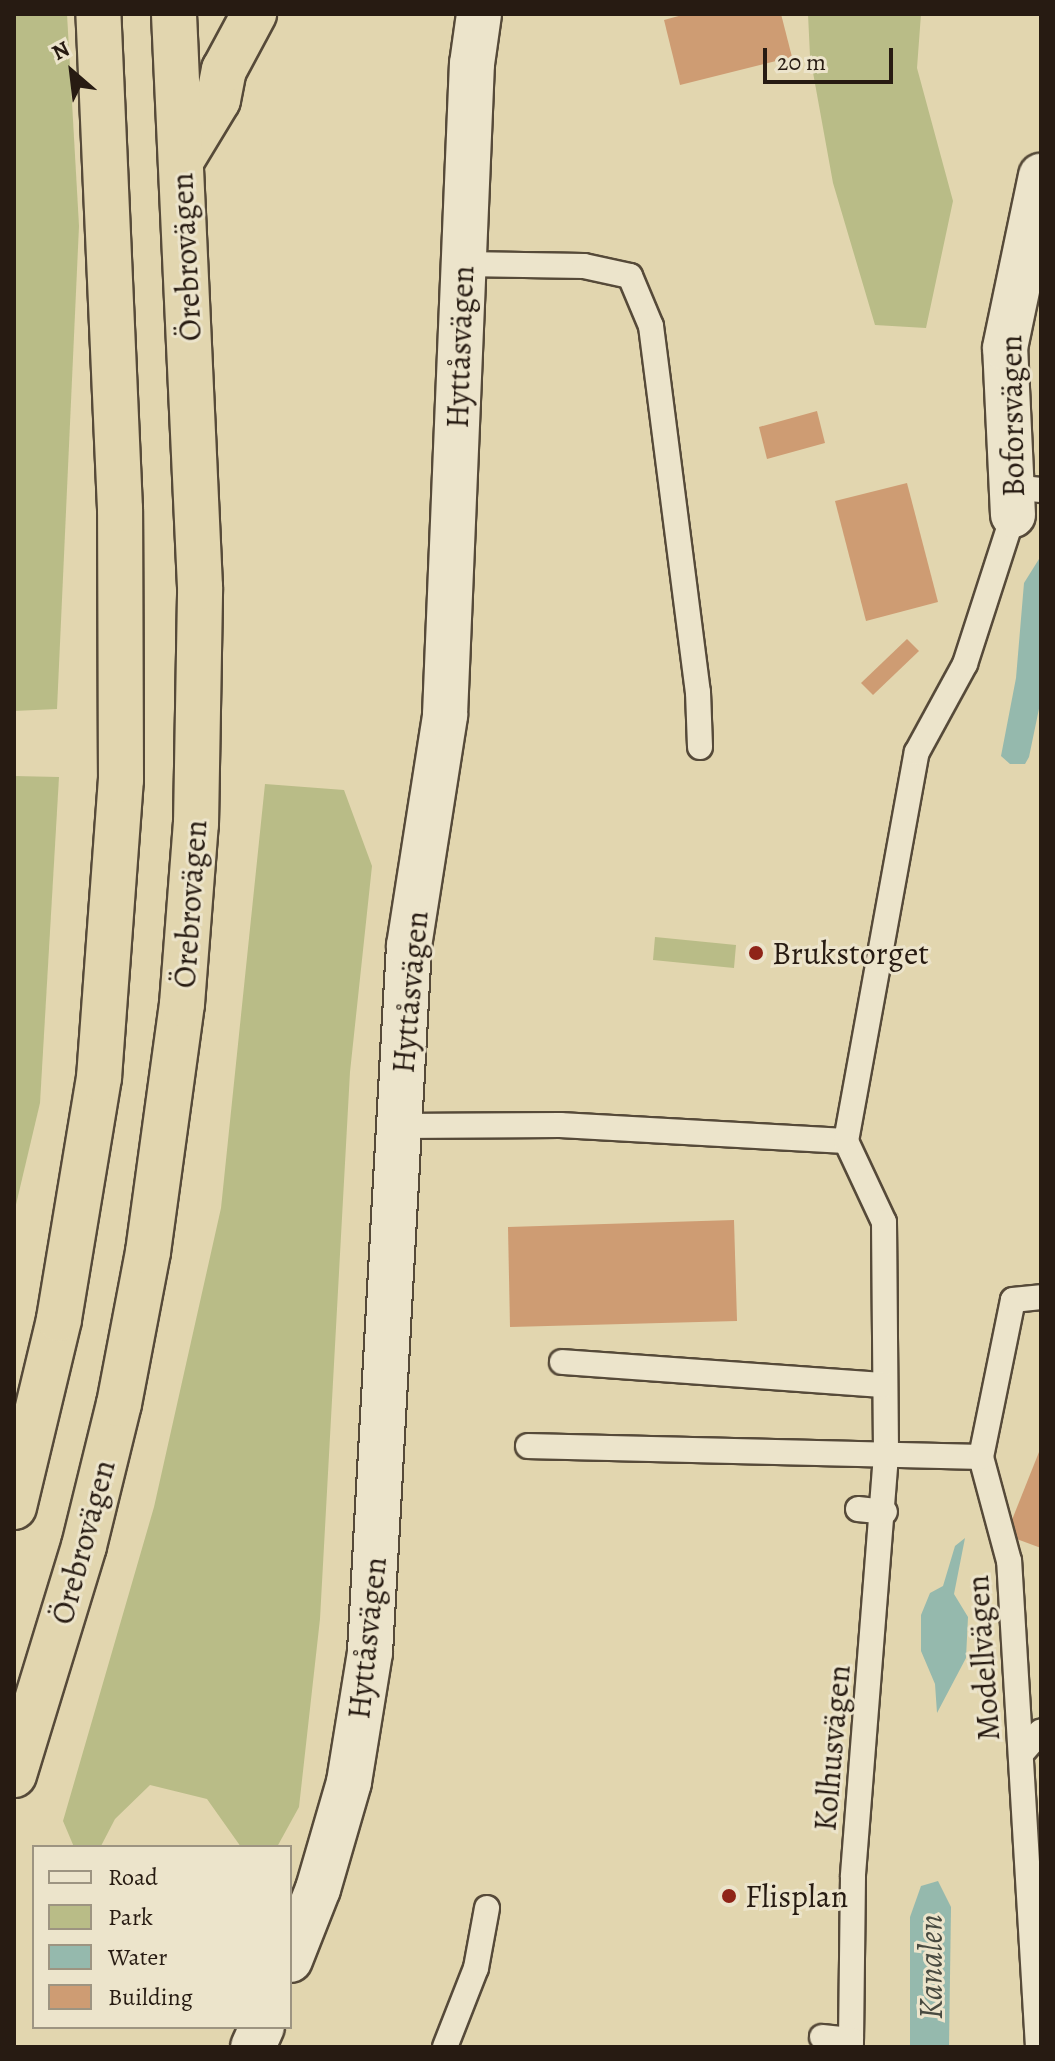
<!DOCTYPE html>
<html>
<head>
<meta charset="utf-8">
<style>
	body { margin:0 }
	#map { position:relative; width:1055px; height:2061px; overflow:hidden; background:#e2d6af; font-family:Alegreya,serif }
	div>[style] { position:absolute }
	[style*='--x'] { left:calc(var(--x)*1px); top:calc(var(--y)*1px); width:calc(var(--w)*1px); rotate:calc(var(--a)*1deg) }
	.green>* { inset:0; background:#b9bc87 }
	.water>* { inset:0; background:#95b9ad }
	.building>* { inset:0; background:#ce9c73 }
	.roads { filter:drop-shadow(2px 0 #564a39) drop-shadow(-2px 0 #564a39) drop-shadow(0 2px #564a39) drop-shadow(0 -2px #564a39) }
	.lane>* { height:24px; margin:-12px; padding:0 12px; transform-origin:12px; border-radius:12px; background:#ece4cb }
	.street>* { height:44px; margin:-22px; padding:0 22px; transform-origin:22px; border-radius:22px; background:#ece4cb }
	.highway>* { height:44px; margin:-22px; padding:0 22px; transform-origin:22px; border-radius:22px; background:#e2d6af }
	.dots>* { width:22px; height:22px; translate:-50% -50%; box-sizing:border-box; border:4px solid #ece4cb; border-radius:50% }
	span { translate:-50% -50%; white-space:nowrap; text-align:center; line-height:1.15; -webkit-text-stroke:6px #ece4cb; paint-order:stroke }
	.street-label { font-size:32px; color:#271b12 }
	.poi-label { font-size:32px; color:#271b12 }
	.left { translate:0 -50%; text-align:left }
	.water-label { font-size:34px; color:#484a40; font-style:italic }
	.frame { position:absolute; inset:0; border:16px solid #271b12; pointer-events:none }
	.legend { position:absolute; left:32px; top:1845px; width:260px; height:184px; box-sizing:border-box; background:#ece4cb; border:2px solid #9d9481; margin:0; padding:10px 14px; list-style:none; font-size:24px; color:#271b12 }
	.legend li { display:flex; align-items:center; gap:16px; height:40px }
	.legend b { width:40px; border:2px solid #9d9481 }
	.north { position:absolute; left:32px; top:32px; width:80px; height:80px; -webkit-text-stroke:6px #ece4cb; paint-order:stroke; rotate:332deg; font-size:22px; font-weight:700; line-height:32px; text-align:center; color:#271b12 }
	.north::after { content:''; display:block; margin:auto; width:28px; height:36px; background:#271b12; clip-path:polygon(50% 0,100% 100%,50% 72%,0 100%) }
	.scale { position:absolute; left:763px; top:48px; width:130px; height:36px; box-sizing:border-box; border:4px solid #271b12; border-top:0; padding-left:10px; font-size:24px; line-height:28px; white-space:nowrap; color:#271b12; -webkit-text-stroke:6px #ece4cb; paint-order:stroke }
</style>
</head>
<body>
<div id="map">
	<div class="green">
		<i style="clip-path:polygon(14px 14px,67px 14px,79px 226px,57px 709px,14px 711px)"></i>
		<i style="clip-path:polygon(808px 14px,921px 14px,917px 68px,953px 201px,926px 328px,875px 325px,833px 183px,810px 56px)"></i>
		<i style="clip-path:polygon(14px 776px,59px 777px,40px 1103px,14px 1213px)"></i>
		<i style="clip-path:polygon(265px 784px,344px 790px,372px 866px,350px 1072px,320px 1619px,299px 1807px,277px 1847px,241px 1847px,207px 1799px,150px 1785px,115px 1819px,101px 1846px,74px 1847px,63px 1821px,154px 1507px,221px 1208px)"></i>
		<i style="clip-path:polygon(655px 937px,736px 945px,734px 968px,653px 960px)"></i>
	</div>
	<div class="water">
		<i style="clip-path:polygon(1039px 559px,1041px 699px,1029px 757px,1025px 764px,1010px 764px,1001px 756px,1016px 678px,1024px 583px)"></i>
		<i style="clip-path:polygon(965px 1538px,954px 1594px,968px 1617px,966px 1658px,937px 1713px,935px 1684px,921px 1651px,921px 1615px,930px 1593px,943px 1586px,955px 1546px)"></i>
		<i style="clip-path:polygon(938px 1881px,951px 1907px,949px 2047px,910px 2047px,910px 1917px,921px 1886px)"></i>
	</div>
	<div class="building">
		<i style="clip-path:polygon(686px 14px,781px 14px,792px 57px,680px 85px,664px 20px)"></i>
		<i style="clip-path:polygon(817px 411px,825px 443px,767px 459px,759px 427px)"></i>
		<i style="clip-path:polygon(907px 483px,938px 602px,866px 621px,835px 501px)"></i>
		<i style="clip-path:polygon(907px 639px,919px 651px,873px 695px,861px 683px)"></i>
		<i style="clip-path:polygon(734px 1220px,737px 1321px,510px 1327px,508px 1227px)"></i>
		<i style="clip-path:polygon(1041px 1447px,1041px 1548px,1006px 1535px)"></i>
	</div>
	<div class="roads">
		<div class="lane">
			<i style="--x:464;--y:264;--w:120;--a:1"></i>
			<i style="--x:584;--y:266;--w:47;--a:12.3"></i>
			<i style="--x:630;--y:276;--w:54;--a:67.2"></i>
			<i style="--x:651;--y:326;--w:369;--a:82.7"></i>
			<i style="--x:698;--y:692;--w:55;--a:87.9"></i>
			<i style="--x:1012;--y:487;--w:29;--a:6"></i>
			<i style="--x:399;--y:1126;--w:161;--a:-0.4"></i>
			<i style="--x:560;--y:1125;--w:286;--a:3.2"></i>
			<i style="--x:846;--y:1141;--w:395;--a:-79.7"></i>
			<i style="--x:917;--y:752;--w:100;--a:-61.4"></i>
			<i style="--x:965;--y:664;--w:157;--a:-72.1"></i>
			<i style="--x:846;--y:1141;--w:89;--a:64.9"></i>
			<i style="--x:884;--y:1222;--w:233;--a:89.5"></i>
			<i style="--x:886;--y:1455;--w:423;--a:94.5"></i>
			<i style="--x:853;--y:1877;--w:170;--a:90.7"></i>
			<i style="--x:562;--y:1362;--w:323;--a:4.1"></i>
			<i style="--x:528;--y:1446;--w:453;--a:1.4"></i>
			<i style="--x:858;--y:1509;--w:27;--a:6"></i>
			<i style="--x:1021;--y:1754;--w:30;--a:-49"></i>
			<i style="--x:822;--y:2037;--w:29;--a:6"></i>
			<i style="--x:445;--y:2047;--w:85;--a:-68.6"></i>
			<i style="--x:476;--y:1968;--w:61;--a:-79.6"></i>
			<i style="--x:1038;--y:2047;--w:487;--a:-93.4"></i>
			<i style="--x:1009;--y:1561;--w:108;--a:-105.1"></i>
			<i style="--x:981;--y:1457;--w:160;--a:-78.5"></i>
			<i style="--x:1013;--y:1300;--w:28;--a:-6"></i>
		</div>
		<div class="street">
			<i style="--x:1013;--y:515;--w:167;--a:-92.7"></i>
			<i style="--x:1005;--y:348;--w:176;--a:-78.2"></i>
			<i style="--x:290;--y:1960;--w:76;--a:-68.5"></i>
			<i style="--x:318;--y:1889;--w:111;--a:-73.8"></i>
			<i style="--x:349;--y:1782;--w:132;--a:-80.8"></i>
			<i style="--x:370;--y:1652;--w:707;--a:-86.84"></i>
			<i style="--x:409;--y:946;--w:234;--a:-81.1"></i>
			<i style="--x:445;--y:715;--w:652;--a:-87.63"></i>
			<i style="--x:472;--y:64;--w:50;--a:-82"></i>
			<i style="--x:253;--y:2047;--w:22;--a:-66"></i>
		</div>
		<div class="highway">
			<i style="--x:181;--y:161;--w:71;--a:-58.8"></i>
			<i style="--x:218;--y:100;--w:31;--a:-79"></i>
			<i style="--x:224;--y:70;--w:64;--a:-61.8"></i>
			<i style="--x:14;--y:1507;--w:193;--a:-76.5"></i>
			<i style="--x:59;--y:1319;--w:244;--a:-80.6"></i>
			<i style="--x:99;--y:1078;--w:299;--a:-85.8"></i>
			<i style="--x:121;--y:780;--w:271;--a:-90.2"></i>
			<i style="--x:120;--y:509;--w:495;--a:-92.5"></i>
			<i style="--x:14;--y:1775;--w:239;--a:-73"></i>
			<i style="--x:84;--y:1546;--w:146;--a:-76.2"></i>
			<i style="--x:119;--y:1404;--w:155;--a:-79.2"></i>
			<i style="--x:148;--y:1252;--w:250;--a:-82.2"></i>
			<i style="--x:182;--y:1004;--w:181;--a:-85.6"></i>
			<i style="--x:196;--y:824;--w:237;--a:-89"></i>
			<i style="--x:200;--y:587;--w:574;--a:-92.6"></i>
		</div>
	</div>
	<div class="dots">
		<i style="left:756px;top:953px;background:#8f2418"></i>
		<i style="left:729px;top:1896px;background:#8f2418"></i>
	</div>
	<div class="street-label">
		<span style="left:186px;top:257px;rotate:-93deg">Örebrovägen</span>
		<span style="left:460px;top:347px;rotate:-88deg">Hyttåsvägen</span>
		<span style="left:1012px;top:416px;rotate:-91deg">Boforsvägen</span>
		<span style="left:190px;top:904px;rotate:-86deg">Örebrovägen</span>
		<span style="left:410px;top:992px;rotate:-85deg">Hyttåsvägen</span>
		<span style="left:83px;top:1542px;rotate:-75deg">Örebrovägen</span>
		<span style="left:367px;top:1638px;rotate:-84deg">Hyttåsvägen</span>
		<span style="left:983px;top:1658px;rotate:-94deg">Modellvägen</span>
		<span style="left:832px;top:1748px;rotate:-85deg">Kolhusvägen</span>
	</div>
	<div class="poi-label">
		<span class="left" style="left:772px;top:953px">Brukstorget</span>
		<span class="left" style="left:745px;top:1896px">Flisplan</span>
	</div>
	<div class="water-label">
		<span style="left:931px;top:1967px;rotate:-90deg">Kanalen</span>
	</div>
	<div class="frame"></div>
	<ul class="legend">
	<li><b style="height:10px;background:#ece4cb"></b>Road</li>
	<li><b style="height:22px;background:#b9bc87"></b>Park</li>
	<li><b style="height:22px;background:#95b9ad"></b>Water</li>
	<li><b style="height:22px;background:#ce9c73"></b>Building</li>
	</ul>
	<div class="north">N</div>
	<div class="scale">20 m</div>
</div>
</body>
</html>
